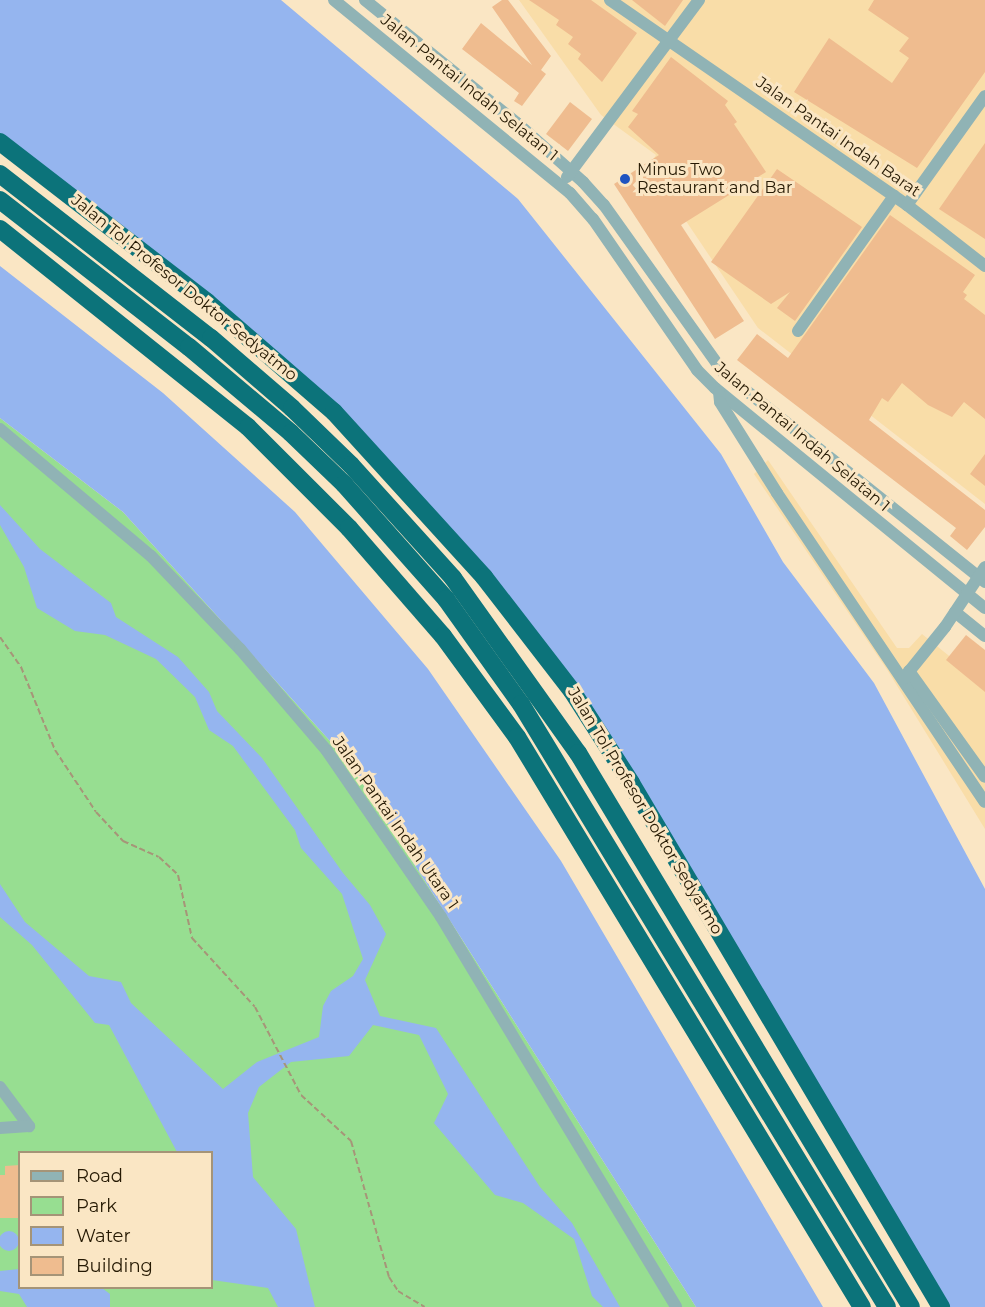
<!DOCTYPE html>
<html>
<head>
<meta charset="utf-8">
<style>
	body { margin:0 }
	#map { position:relative; width:985px; height:1307px; overflow:hidden; background:#fae6c4; font-family:Montserrat,sans-serif }
	div>[style] { position:absolute }
	[style*='--x'] { left:calc(var(--x)*1px); top:calc(var(--y)*1px); width:calc(var(--w)*1px); rotate:calc(var(--a)*1deg) }
	.built>* { inset:0; background:#f9dda8 }
	.green>* { inset:0; background:#97de91 }
	.water>* { inset:0; background:#95b5ef }
	.round { border-radius:50% }
	.building>* { inset:0; background:#efbc8f }
	.path>* { height:2px; margin-top:-1px; transform-origin:0; background:repeating-linear-gradient(90deg,#a69578 0 6px,transparent 0 9px) }
	.minor>* { height:12px; margin:-6px; padding:0 6px; transform-origin:6px; border-radius:6px; background:#90b3b5 }
	.highway>* { height:18px; margin:-9px; padding:0 9px; transform-origin:9px; border-radius:9px; background:#0c737a }
	.dots>* { width:16px; height:16px; translate:-50% -50%; box-sizing:border-box; border:3px solid #fae6c4; border-radius:50% }
	span { translate:-50% -50%; white-space:nowrap; text-align:center; line-height:1.15; -webkit-text-stroke:6px #fae6c4; paint-order:stroke }
	.street-label { font-size:16px; color:#251903 }
	.poi-label { font-size:16px; color:#251903 }
	.left { translate:0 -50%; text-align:left }
	.legend { position:absolute; left:18px; top:1151px; width:195px; height:138px; box-sizing:border-box; background:#fae6c4; border:2px solid #a59477; margin:0; padding:8px 10px; list-style:none; font-size:18px; color:#251903 }
	.legend li { display:flex; align-items:center; gap:12px; height:30px }
	.legend b { width:30px; border:2px solid #a59477 }
</style>
</head>
<body>
<div id="map">
	<div class="built">
		<i style="clip-path:polygon(519px 0,985px 0,985px 504px,758px 328px,649px 166px,656px 155px,601px 115px)"></i>
		<i style="clip-path:polygon(768px 460px,897px 648px,909px 648px,922px 634px,985px 685px,985px 829px,888px 671px,754px 474px)"></i>
	</div>
	<div class="green">
		<i style="clip-path:polygon(evenodd,0 418px,123px 512px,349px 762px,696px 1307px,0 1307px,0 418px,20px 1152px,212px 1152px,212px 1288px,20px 1288px,20px 1152px)"></i>
	</div>
	<div class="water">
		<i style="clip-path:polygon(0 0,281px 0,518px 199px,721px 454px,783px 562px,874px 683px,985px 889px,985px 1307px,948px 1307px,571px 681px,337px 404px,0 138px)"></i>
		<i style="clip-path:polygon(0 266px,163px 393px,295px 512px,428px 669px,561px 861px,823px 1307px,696px 1307px,349px 762px,123px 512px,0 418px)"></i>
		<i style="clip-path:polygon(0 505px,40px 549px,111px 603px,116px 617px,178px 657px,209px 692px,217px 711px,262px 758px,343px 873px,370px 905px,386px 934px,365px 980px,380px 1016px,436px 1028px,540px 1187px,572px 1223px,620px 1307px,603px 1307px,592px 1296px,574px 1239px,523px 1203px,495px 1195px,434px 1123px,448px 1094px,419px 1035px,373px 1025px,349px 1056px,291px 1062px,259px 1087px,248px 1113px,253px 1177px,296px 1229px,315px 1307px,278px 1307px,268px 1288px,212px 1280px,212px 1152px,177px 1152px,109px 1025px,95px 1023px,32px 945px,0 917px,0 884px,25px 922px,89px 976px,121px 982px,131px 1003px,223px 1089px,257px 1062px,319px 1037px,323px 1006px,331px 991px,353px 976px,363px 959px,342px 894px,301px 848px,295px 830px,233px 746px,209px 730px,195px 697px,156px 659px,105px 635px,75px 631px,37px 608px,24px 567px,0 525px)"></i>
		<i class="round" style="left:-1px;top:1231px;width:20px;height:20px"></i>
		<i style="clip-path:polygon(19px 1269px,20px 1288px,102px 1288px,110px 1294px,110px 1307px,27px 1307px,19px 1294px,0 1291px,0 1271px)"></i>
	</div>
	<div class="building">
		<i style="clip-path:polygon(502px 0,508px 0,551px 56px,541px 70px,546px 74px,522px 106px,514px 101px,519px 93px,462px 49px,481px 23px,532px 65px,492px 7px)"></i>
		<i style="clip-path:polygon(529px 0,591px 0,637px 33px,602px 82px,578px 59px,581px 54px,568px 44px,573px 37px,556px 25px,559px 20px)"></i>
		<i style="clip-path:polygon(632px 0,683px 0,665px 26px)"></i>
		<i style="clip-path:polygon(874px 0,985px 0,985px 72px,917px 168px,794px 92px,829px 38px,892px 83px,909px 58px,899px 51px,909px 38px,868px 10px)"></i>
		<i style="clip-path:polygon(671px 57px,728px 101px,725px 105px,737px 122px,734px 124px,766px 172px,681px 225px,744px 321px,715px 339px,614px 184px,659px 155px,628px 127px,638px 114px,632px 111px)"></i>
		<i style="clip-path:polygon(570px 102px,592px 119px,568px 151px,546px 134px)"></i>
		<i style="clip-path:polygon(985px 143px,985px 239px,939px 209px)"></i>
		<i style="clip-path:polygon(777px 169px,862px 227px,795px 321px,777px 308px,790px 292px,771px 304px,711px 262px)"></i>
		<i style="clip-path:polygon(890px 215px,975px 275px,963px 292px,967px 295px,964px 299px,985px 315px,985px 419px,964px 402px,952px 417px,928px 405px,902px 383px,888px 402px,882px 398px,869px 420px,985px 510px,985px 527px,967px 550px,950px 536px,956px 528px,737px 360px,757px 334px,788px 358px)"></i>
		<i style="clip-path:polygon(985px 454px,985px 486px,970px 474px)"></i>
		<i style="clip-path:polygon(966px 635px,985px 650px,985px 692px,946px 660px)"></i>
		<i style="clip-path:polygon(20px 1165px,20px 1218px,0 1218px,0 1175px,5px 1175px,5px 1166px)"></i>
	</div>
	<div class="path">
		<i style="--x:0;--y:637;--w:37;--a:55"></i>
		<i style="--x:21;--y:667;--w:90;--a:67.7"></i>
		<i style="--x:55;--y:750;--w:74;--a:56.5"></i>
		<i style="--x:96;--y:812;--w:40;--a:47"></i>
		<i style="--x:123;--y:841;--w:39;--a:24"></i>
		<i style="--x:159;--y:857;--w:26;--a:43"></i>
		<i style="--x:178;--y:875;--w:65;--a:77.5"></i>
		<i style="--x:192;--y:938;--w:93;--a:47.6"></i>
		<i style="--x:255;--y:1007;--w:99;--a:62.4"></i>
		<i style="--x:301;--y:1095;--w:68;--a:42.6"></i>
		<i style="--x:351;--y:1141;--w:141;--a:74.4"></i>
		<i style="--x:389;--y:1277;--w:17;--a:57"></i>
		<i style="--x:398;--y:1291;--w:31;--a:31"></i>
	</div>
	<div class="minor">
		<i style="--x:334;--y:0;--w:305;--a:39.3"></i>
		<i style="--x:570;--y:193;--w:35;--a:49"></i>
		<i style="--x:593;--y:219;--w:183;--a:55.4"></i>
		<i style="--x:697;--y:370;--w:25;--a:45"></i>
		<i style="--x:715;--y:388;--w:348;--a:39.2"></i>
		<i style="--x:365;--y:0;--w:196;--a:39"></i>
		<i style="--x:517;--y:123;--w:89;--a:41.8"></i>
		<i style="--x:583;--y:182;--w:31;--a:48"></i>
		<i style="--x:604;--y:205;--w:205;--a:54.5"></i>
		<i style="--x:723;--y:372;--w:336;--a:38.7"></i>
		<i style="--x:610;--y:0;--w:361;--a:34.6"></i>
		<i style="--x:907;--y:205;--w:99;--a:38"></i>
		<i style="--x:567;--y:177;--w:221;--a:-53.3"></i>
		<i style="--x:907;--y:205;--w:134;--a:-54.4"></i>
		<i style="--x:798;--y:331;--w:166;--a:-54.6"></i>
		<i style="--x:719;--y:392;--w:10;--a:84"></i>
		<i style="--x:720;--y:402;--w:107;--a:57.9"></i>
		<i style="--x:777;--y:493;--w:372;--a:56.1"></i>
		<i style="--x:0;--y:429;--w:197;--a:40.1"></i>
		<i style="--x:151;--y:556;--w:129;--a:46.3"></i>
		<i style="--x:240;--y:649;--w:134;--a:49.5"></i>
		<i style="--x:327;--y:751;--w:201;--a:55.5"></i>
		<i style="--x:441;--y:917;--w:455;--a:58.9"></i>
		<i style="--x:955;--y:612;--w:38;--a:39"></i>
		<i style="--x:909;--y:671;--w:130;--a:54.4"></i>
		<i style="--x:903;--y:679;--w:67;--a:-51.1"></i>
		<i style="--x:945;--y:627;--w:72;--a:-56.3"></i>
		<i style="--x:0;--y:1087;--w:49;--a:53.4"></i>
		<i style="--x:29;--y:1126;--w:29;--a:176"></i>
	</div>
	<div class="highway">
		<i style="--x:0;--y:142;--w:262;--a:37.7"></i>
		<i style="--x:207;--y:302;--w:168;--a:40.9"></i>
		<i style="--x:334;--y:412;--w:223;--a:47.7"></i>
		<i style="--x:484;--y:577;--w:144;--a:52.3"></i>
		<i style="--x:572;--y:691;--w:109;--a:57.3"></i>
		<i style="--x:631;--y:783;--w:609;--a:59.39"></i>
		<i style="--x:0;--y:174;--w:267;--a:37.9"></i>
		<i style="--x:211;--y:338;--w:107;--a:40.8"></i>
		<i style="--x:292;--y:408;--w:82;--a:44"></i>
		<i style="--x:351;--y:465;--w:152;--a:47.9"></i>
		<i style="--x:453;--y:578;--w:215;--a:54.5"></i>
		<i style="--x:578;--y:753;--w:646;--a:58.99"></i>
		<i style="--x:0;--y:200;--w:239;--a:37.9"></i>
		<i style="--x:189;--y:347;--w:133;--a:40.1"></i>
		<i style="--x:291;--y:433;--w:74;--a:43.9"></i>
		<i style="--x:344;--y:484;--w:154;--a:48.4"></i>
		<i style="--x:446;--y:599;--w:129;--a:54.5"></i>
		<i style="--x:521;--y:704;--w:705;--a:58.74"></i>
		<i style="--x:0;--y:229;--w:317;--a:38.6"></i>
		<i style="--x:248;--y:427;--w:143;--a:45"></i>
		<i style="--x:349;--y:528;--w:143;--a:49"></i>
		<i style="--x:443;--y:636;--w:125;--a:53.8"></i>
		<i style="--x:517;--y:737;--w:666;--a:58.82"></i>
	</div>
	<div class="dots">
		<i style="left:625px;top:179px;background:#1f53c0"></i>
	</div>
	<div class="street-label">
		<span style="left:469px;top:88px;rotate:39deg">Jalan Pantai Indah Selatan 1</span>
		<span style="left:838px;top:137px;rotate:35deg">Jalan Pantai Indah Barat</span>
		<span style="left:184px;top:288px;rotate:39deg">Jalan Tol Profesor Doktor Sedyatmo</span>
		<span style="left:802px;top:437px;rotate:40deg">Jalan Pantai Indah Selatan 1</span>
		<span style="left:645px;top:811px;rotate:59deg">Jalan Tol Profesor Doktor Sedyatmo</span>
		<span style="left:395px;top:823px;rotate:55deg">Jalan Pantai Indah Utara 1</span>
	</div>
	<div class="poi-label">
		<span class="left" style="left:637px;top:179px">Minus Two<br>Restaurant and Bar</span>
	</div>
	<ul class="legend">
	<li><b style="height:8px;background:#90b3b5"></b>Road</li>
	<li><b style="height:16px;background:#97de91"></b>Park</li>
	<li><b style="height:16px;background:#95b5ef"></b>Water</li>
	<li><b style="height:16px;background:#efbc8f"></b>Building</li>
	</ul>
</div>
</body>
</html>
